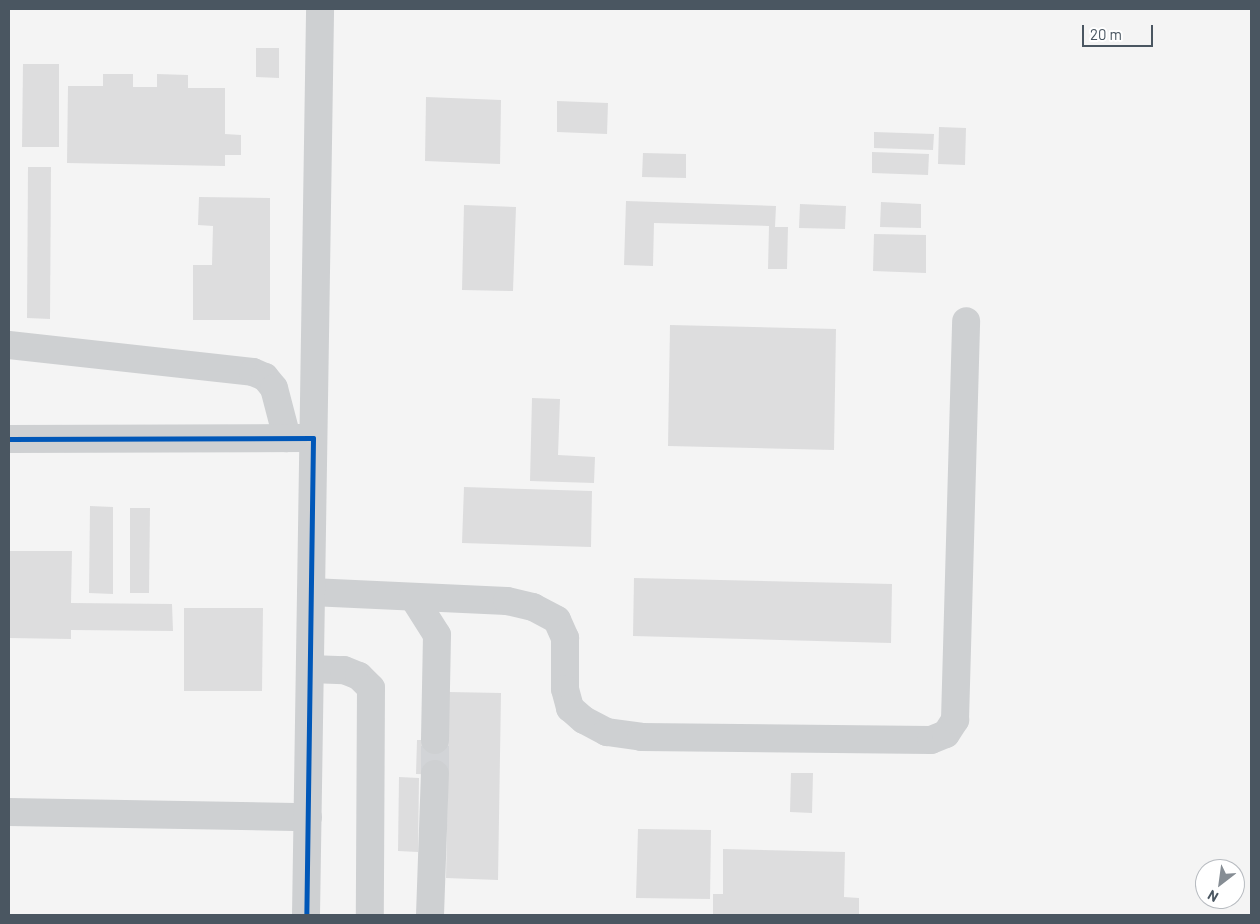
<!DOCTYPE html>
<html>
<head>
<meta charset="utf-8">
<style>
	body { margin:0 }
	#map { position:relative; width:1260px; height:924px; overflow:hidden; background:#f4f4f4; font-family:Barlow,sans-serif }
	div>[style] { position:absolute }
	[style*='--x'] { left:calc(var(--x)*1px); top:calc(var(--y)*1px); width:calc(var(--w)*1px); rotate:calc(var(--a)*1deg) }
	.building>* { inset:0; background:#ddddde }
	.minor-tunnel>* { height:28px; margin-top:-14px; transform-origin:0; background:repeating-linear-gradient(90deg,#d2d4d7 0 28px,transparent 0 42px) }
	.minor>* { height:28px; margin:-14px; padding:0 14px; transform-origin:14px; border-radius:14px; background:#ced0d2 }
	.cycleway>* { height:5px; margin:-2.5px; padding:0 2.5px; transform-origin:2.5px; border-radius:2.5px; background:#0057b8 }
	span { translate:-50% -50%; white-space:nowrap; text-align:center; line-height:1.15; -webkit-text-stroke:4px #fff; paint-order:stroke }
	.frame { position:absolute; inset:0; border:10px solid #4a5661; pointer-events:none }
	.north { position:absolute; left:1195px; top:859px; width:50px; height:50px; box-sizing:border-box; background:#fff; border:1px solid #b7bbc0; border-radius:50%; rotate:210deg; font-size:14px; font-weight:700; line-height:20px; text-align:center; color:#4a5661 }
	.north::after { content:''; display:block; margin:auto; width:18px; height:22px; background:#868d94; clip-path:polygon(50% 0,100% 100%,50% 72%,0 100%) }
	.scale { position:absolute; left:1082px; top:25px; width:71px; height:22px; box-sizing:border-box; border:2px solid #4a5661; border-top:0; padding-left:6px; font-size:15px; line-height:18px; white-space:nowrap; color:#4a5661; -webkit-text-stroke:4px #fff; paint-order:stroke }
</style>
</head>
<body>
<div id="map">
	<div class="building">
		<i style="clip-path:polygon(256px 48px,279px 48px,279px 78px,256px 77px)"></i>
		<i style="clip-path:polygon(23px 64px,59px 64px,59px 147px,22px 147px)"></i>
		<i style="clip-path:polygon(103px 74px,133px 74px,133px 87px,157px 87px,157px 74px,188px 75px,188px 88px,225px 88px,225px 134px,241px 135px,241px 155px,225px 155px,225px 166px,67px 163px,68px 86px,103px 86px)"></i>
		<i style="clip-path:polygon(426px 97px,501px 100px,500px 164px,425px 161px)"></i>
		<i style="clip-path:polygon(557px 101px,608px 103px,607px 134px,557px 132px)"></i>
		<i style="clip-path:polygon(939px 127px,966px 128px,965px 165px,938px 164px)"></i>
		<i style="clip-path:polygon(874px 132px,934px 134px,933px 150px,874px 148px)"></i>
		<i style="clip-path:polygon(872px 152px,929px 154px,928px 175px,872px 173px)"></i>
		<i style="clip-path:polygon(643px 153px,686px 154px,686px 178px,642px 177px)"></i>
		<i style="clip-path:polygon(28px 167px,51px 167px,50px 319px,27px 318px)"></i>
		<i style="clip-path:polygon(199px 197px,270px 198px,270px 320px,193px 320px,193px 265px,212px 265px,213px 226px,198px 225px)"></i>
		<i style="clip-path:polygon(626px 201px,776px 206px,775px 227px,788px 227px,787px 269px,768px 269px,769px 226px,654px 223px,653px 266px,624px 265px)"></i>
		<i style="clip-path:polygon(881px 202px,921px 204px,921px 228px,880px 227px)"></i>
		<i style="clip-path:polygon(800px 204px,846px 206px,845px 229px,799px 228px)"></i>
		<i style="clip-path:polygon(464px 205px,516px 207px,513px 291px,462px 290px)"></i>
		<i style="clip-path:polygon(874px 234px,926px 235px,926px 273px,873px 271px)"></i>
		<i style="clip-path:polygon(670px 325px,836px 329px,834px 450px,668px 446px)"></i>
		<i style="clip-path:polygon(532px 398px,560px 399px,558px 455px,595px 457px,594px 483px,530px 481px)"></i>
		<i style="clip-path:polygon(464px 487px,592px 491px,591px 547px,462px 543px)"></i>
		<i style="clip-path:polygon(90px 506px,113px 507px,113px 594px,89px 593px)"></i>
		<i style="clip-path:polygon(130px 508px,150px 508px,149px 593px,130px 593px)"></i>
		<i style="clip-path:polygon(9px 551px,72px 551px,71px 603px,172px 604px,173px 631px,71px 630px,71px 639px,9px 638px)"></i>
		<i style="clip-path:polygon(634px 578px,892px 584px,891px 643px,633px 636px)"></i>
		<i style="clip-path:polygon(184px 608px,263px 608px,262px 691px,184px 691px)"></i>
		<i style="clip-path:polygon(449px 692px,501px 693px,498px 880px,446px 878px,448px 775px,416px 774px,417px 740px,448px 740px)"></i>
		<i style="clip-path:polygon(791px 773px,813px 773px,812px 813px,790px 812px)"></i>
		<i style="clip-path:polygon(399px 777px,419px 778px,418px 852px,398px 851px)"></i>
		<i style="clip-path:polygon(638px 829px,711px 830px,710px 899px,636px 898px)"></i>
		<i style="clip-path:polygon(723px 849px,845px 852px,844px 897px,859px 898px,859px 915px,713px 915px,713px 894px,723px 894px)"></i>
	</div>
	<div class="minor-tunnel">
		<i style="--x:435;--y:774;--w:34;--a:-90"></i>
	</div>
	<div class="minor">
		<i style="--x:9;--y:345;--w:245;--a:6.3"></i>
		<i style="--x:253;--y:372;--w:13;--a:23"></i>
		<i style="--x:265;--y:377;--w:14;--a:51"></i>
		<i style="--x:274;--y:388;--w:52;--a:75.4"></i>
		<i style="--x:9;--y:439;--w:295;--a:-0.2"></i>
		<i style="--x:311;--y:592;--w:196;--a:2.6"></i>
		<i style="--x:507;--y:601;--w:27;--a:13"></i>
		<i style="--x:533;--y:607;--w:27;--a:28"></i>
		<i style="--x:557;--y:620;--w:20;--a:66"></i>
		<i style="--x:565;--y:638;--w:51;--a:90"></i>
		<i style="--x:565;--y:689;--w:20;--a:75"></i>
		<i style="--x:570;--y:708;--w:18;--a:41"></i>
		<i style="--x:584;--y:720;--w:26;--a:28"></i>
		<i style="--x:607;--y:732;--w:34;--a:8"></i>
		<i style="--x:641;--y:737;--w:290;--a:0.6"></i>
		<i style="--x:931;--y:740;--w:16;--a:-22"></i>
		<i style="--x:946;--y:734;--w:17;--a:-57"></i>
		<i style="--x:955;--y:720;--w:399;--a:-88.4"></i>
		<i style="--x:413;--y:597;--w:45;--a:57.7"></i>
		<i style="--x:437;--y:635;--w:105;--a:91.1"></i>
		<i style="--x:310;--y:669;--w:34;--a:2"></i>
		<i style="--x:344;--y:670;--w:16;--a:22"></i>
		<i style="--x:359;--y:676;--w:17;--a:45"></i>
		<i style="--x:371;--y:688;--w:227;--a:90.3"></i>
		<i style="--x:9;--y:812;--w:299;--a:1"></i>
		<i style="--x:306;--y:915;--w:906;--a:-89.11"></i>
		<i style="--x:430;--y:915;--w:141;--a:-88"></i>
	</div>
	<div class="cycleway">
		<i style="--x:9;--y:439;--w:304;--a:-0.2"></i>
		<i style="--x:313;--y:438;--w:477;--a:90.8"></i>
	</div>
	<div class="frame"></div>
	<div class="north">N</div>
	<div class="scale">20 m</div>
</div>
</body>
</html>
